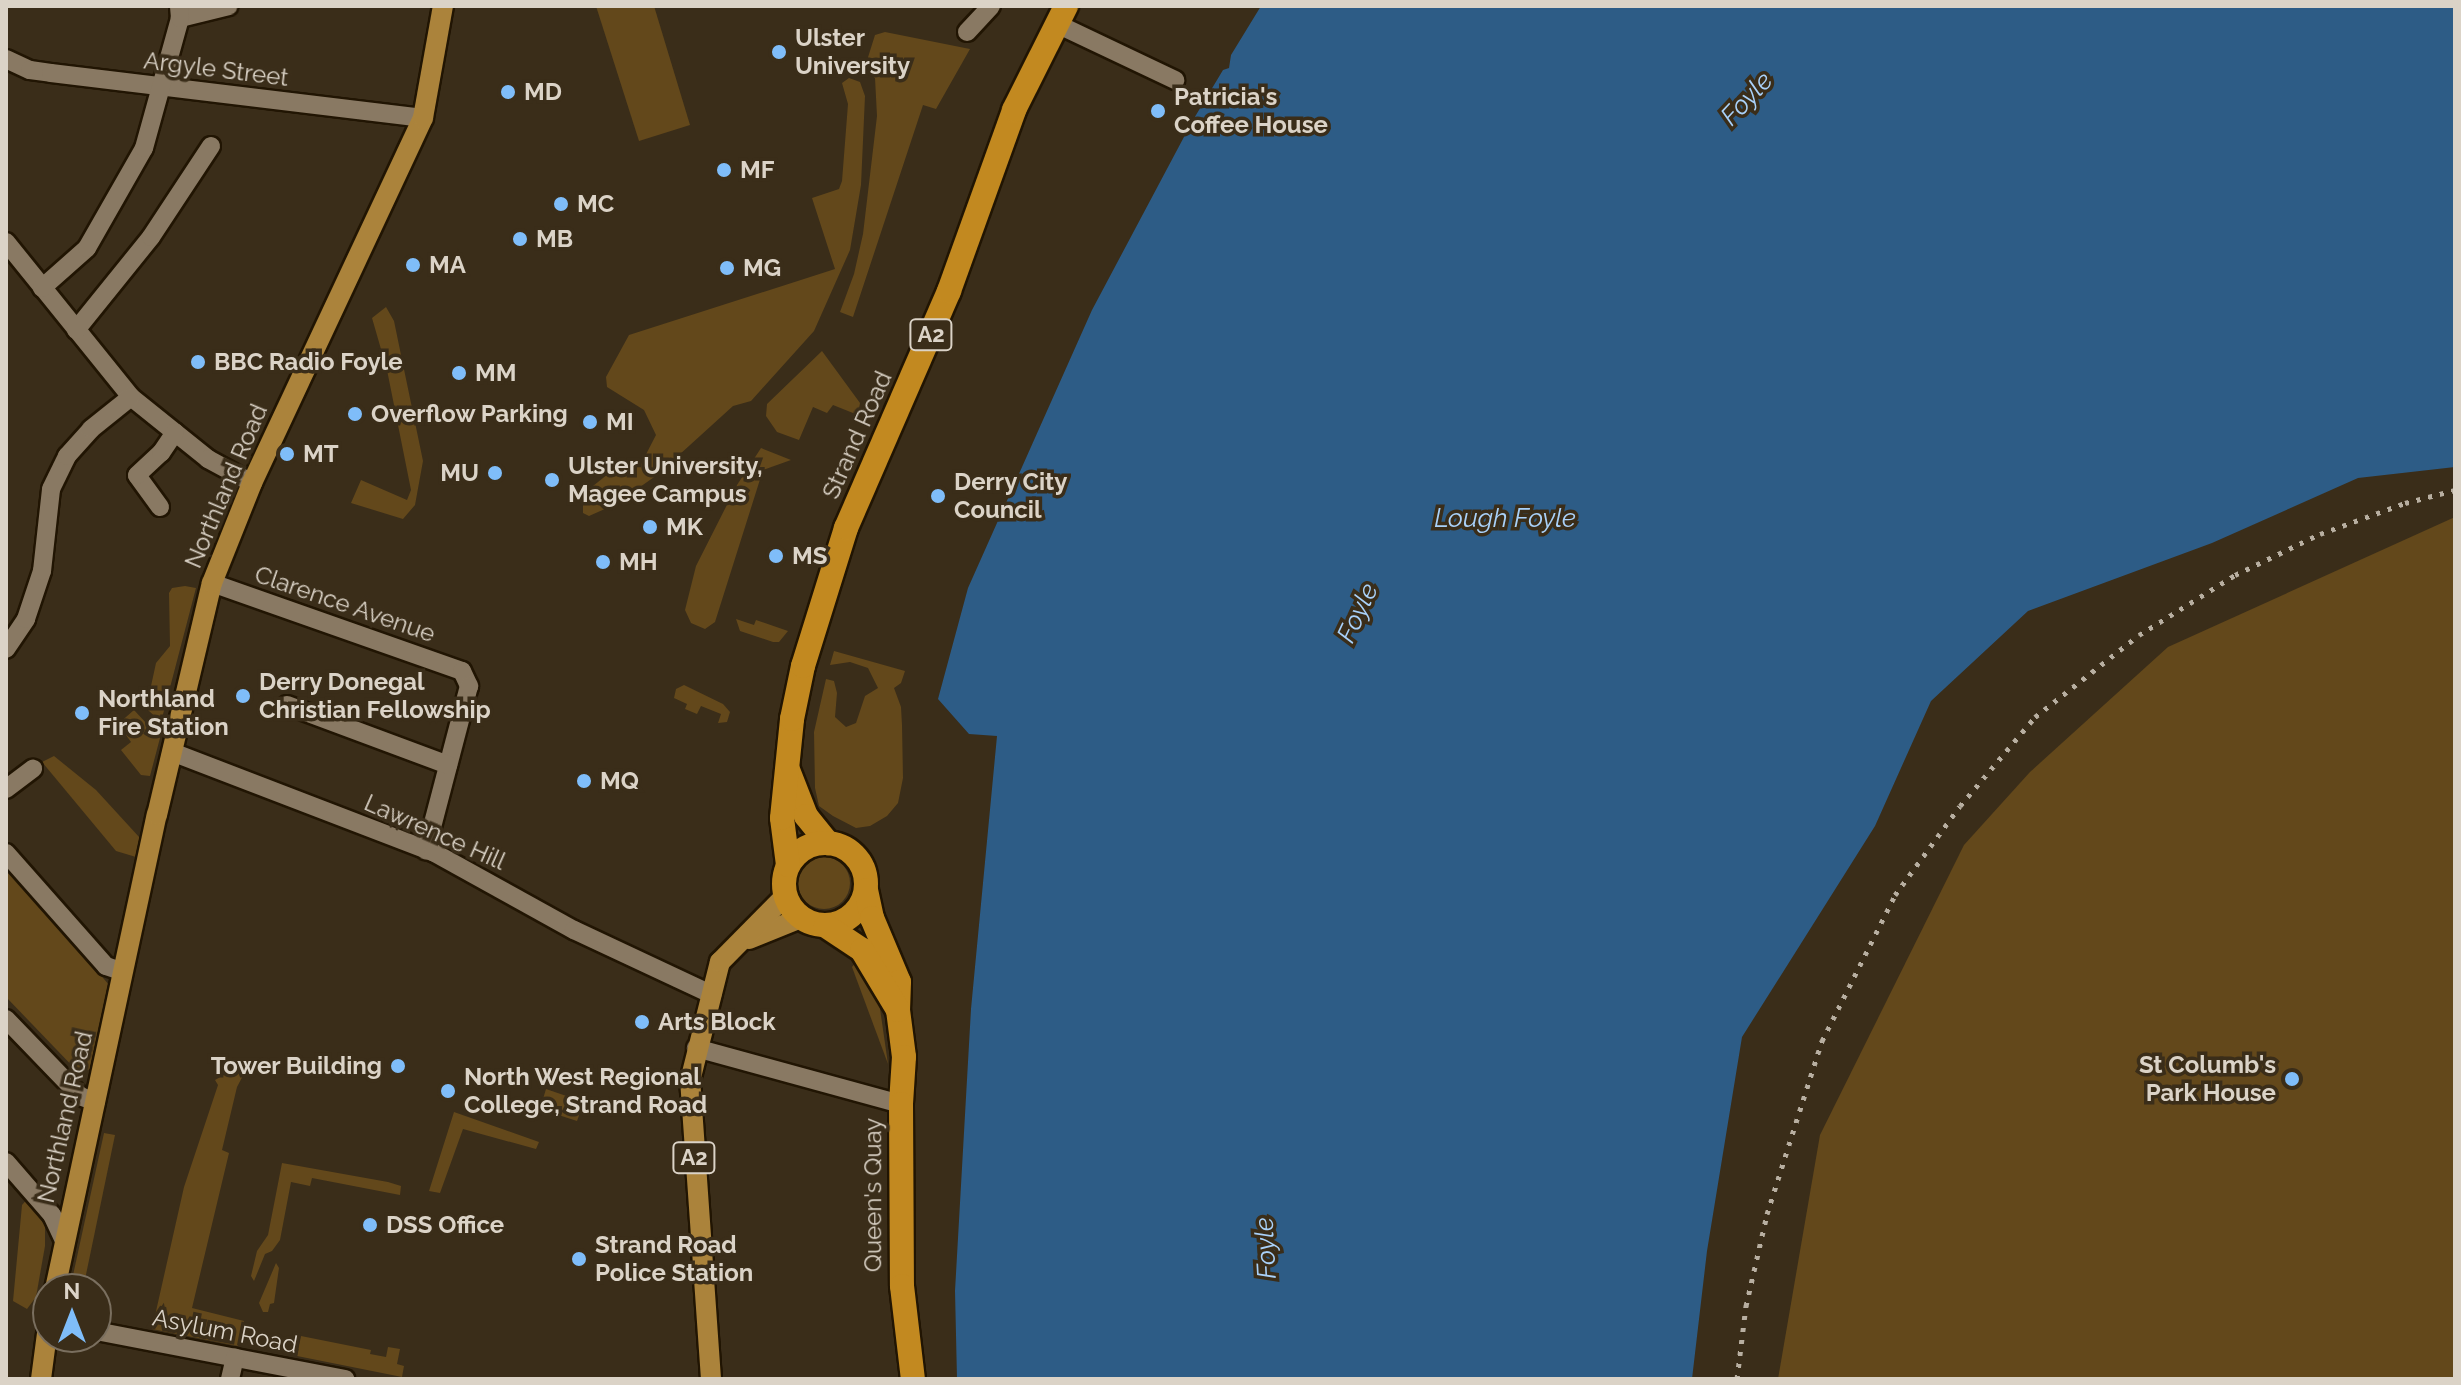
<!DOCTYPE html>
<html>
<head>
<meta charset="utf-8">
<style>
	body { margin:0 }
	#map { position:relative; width:2461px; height:1385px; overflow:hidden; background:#3a2d19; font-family:Raleway,sans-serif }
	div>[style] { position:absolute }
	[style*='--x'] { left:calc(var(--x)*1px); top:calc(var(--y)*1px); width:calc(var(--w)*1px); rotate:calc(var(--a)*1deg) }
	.green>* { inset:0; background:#63481b }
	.round { border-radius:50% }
	.water>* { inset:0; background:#2d5c86 }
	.roads { filter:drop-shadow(2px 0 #211503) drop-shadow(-2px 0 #211503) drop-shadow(0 2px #211503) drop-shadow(0 -2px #211503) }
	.minor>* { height:18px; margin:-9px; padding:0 9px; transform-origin:9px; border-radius:9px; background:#897963 }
	.major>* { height:20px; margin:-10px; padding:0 10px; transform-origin:10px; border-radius:10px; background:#ab833b }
	.highway>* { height:24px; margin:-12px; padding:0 12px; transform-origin:12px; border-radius:12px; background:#c28920 }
	.highway>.ring { margin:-12px; padding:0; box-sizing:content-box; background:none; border:24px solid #c28920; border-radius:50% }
	.rail>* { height:5px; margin-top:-2.5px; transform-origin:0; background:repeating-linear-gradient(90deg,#b8afa1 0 4px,transparent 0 12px) }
	.dots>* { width:22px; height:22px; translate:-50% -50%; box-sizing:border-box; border:4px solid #3a2d19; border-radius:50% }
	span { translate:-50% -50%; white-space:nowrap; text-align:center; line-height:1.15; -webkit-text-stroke:7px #3a2d19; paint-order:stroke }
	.shield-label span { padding:2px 6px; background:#3a2d19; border:2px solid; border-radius:6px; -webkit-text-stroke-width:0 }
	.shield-label { font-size:22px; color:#dbd3c7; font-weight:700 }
	.poi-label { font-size:24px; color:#dbd3c7; font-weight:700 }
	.left { translate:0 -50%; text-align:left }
	.right { translate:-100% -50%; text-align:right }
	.street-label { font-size:24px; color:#dbd3c7 }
	.water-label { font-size:26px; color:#a9d1f9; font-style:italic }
	.frame { position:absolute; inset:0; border:8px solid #dbd3c7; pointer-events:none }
	.north { position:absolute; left:32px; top:1273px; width:80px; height:80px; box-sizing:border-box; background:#3a2d19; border:2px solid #7a6f5f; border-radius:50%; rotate:0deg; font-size:22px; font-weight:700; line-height:32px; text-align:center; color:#dbd3c7 }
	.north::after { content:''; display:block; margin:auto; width:28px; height:36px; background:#7fbdf9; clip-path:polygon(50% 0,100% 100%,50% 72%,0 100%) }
</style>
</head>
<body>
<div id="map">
	<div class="green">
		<i style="clip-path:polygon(596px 6px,654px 6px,690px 125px,639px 141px)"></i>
		<i style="clip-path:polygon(885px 32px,970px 49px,936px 109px,923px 105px,853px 317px,840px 312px,854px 274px,863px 234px,877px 116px,875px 78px,864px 70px,875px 35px)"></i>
		<i style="clip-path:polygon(849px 78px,860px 82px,865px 96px,861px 185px,850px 250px,814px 331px,751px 401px,733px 406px,657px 475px,616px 504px,589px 516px,583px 513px,583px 494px,628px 458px,641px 464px,656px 435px,644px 410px,607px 387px,606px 377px,629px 335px,835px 269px,812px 198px,839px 189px,842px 181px,848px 104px,842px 83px)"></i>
		<i style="clip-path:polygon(386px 307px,394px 321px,423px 461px,415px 505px,403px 519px,351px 503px,361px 480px,407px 500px,411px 490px,387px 370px,372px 318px)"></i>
		<i style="clip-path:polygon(822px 351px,860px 403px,858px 415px,833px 405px,827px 413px,813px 407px,799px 440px,777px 432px,766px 416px,767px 404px)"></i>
		<i style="clip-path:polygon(761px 448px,791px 460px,763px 470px,715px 622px,705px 629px,691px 623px,685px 610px,696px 566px,737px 485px)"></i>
		<i style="clip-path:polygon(2455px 517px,2455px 1379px,1778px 1379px,1820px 1135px,1964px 845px,2030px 772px,2168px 647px)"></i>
		<i style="clip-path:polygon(185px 586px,196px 588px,161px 722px,136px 699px,151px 686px,156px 663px,170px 646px,169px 593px,172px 588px)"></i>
		<i style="clip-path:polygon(736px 619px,754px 625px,756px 620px,788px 631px,779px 642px,773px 642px,740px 631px)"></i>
		<i style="clip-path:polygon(834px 651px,905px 671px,901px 683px,894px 688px,901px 707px,902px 725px,903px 778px,898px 803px,887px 816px,870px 826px,856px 828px,833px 816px,819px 806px,815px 788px,814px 732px,826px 679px,834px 681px,837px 693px,835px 717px,846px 727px,856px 723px,865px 696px,878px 688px,868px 668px,850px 662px,830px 665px)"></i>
		<i style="clip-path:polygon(684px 685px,723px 704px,730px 712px,727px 722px,718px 723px,721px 714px,701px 706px,697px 714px,685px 709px,687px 704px,674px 698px,676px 689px)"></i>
		<i style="clip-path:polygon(134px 710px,160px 738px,150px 776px,141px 775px,121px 750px,131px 742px,118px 724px)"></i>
		<i style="clip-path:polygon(54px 756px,96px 790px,140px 838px,136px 857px,116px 851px,42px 762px)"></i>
		<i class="round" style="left:798px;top:857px;width:52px;height:52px"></i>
		<i style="clip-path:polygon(6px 866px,110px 986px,90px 1069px,80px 1074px,6px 997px)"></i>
		<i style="clip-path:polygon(858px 960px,878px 995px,888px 1064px,852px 967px)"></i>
		<i style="clip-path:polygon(238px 1067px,247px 1068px,237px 1087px,222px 1150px,229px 1153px,192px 1308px,244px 1321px,238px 1346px,152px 1329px,184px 1187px,218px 1085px,215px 1080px)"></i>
		<i style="clip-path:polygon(546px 1089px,584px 1102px,577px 1121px,540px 1109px)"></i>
		<i style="clip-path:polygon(454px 1112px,539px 1142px,536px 1149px,463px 1129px,440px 1193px,429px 1191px)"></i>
		<i style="clip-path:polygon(104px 1133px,115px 1135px,83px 1289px,70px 1289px)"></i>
		<i style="clip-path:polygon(282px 1163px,388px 1182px,401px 1186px,400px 1195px,312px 1178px,310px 1186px,291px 1182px,280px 1240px,272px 1251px,265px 1254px,254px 1281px,251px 1276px,257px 1251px,268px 1235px)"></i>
		<i style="clip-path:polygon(29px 1197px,45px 1217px,45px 1246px,36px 1297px,27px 1309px,13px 1301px,22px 1205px)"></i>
		<i style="clip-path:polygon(276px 1263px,279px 1268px,274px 1303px,270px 1304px,268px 1312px,263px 1312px,259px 1303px)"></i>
		<i style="clip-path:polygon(301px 1336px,371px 1350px,370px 1354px,386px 1357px,388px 1347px,400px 1349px,397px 1364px,404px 1366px,402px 1377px,297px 1356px)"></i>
	</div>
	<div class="water">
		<i style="clip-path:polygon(1261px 6px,2455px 6px,2455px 467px,2358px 478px,2212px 543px,2028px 611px,1931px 701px,1875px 826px,1742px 1037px,1707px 1251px,1692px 1379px,957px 1379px,955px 1291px,971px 1009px,997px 736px,969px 734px,938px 699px,968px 588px,1092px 310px,1193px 120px,1223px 70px,1229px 68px,1231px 55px)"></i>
	</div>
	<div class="roads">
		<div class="minor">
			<i style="--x:180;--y:18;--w:50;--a:-13.8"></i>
			<i style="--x:1057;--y:24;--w:131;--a:25.4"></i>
			<i style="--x:967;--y:32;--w:35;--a:-47"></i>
			<i style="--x:6;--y:59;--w:26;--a:25"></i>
			<i style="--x:30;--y:70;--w:21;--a:8"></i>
			<i style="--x:51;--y:73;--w:375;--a:6.9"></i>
			<i style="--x:6;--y:242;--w:199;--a:51.1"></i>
			<i style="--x:131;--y:397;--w:99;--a:38.8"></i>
			<i style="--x:208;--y:459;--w:50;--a:28.6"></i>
			<i style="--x:42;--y:288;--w:60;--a:-41.6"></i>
			<i style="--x:87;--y:248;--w:115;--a:-60.3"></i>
			<i style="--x:144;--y:148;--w:135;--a:-74.5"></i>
			<i style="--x:180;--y:18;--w:12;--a:-95"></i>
			<i style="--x:76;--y:330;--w:119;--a:-51.1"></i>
			<i style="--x:151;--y:237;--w:109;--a:-56.6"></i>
			<i style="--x:160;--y:507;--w:39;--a:-126"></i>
			<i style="--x:137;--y:475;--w:33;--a:-43"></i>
			<i style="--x:161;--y:453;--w:25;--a:-56"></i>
			<i style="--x:212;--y:583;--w:265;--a:19.4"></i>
			<i style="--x:462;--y:671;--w:17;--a:65"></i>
			<i style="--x:469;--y:686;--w:170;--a:104.7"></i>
			<i style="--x:6;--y:649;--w:36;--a:-56"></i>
			<i style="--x:26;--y:619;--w:51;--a:-71.6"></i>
			<i style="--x:42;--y:571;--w:82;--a:-83.7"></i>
			<i style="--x:51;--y:489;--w:37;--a:-64"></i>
			<i style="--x:67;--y:456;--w:36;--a:-48"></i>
			<i style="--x:91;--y:429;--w:51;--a:-38.7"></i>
			<i style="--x:287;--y:705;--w:172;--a:20.4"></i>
			<i style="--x:172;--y:752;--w:280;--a:21"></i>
			<i style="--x:433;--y:852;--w:161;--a:29"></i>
			<i style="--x:574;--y:930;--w:153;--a:25.1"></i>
			<i style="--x:6;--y:789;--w:34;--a:-37"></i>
			<i style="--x:6;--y:853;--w:151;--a:48.5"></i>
			<i style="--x:106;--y:966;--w:18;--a:19"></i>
			<i style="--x:6;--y:1019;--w:107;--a:46.1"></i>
			<i style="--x:80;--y:1096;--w:17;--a:21"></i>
			<i style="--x:696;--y:1048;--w:213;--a:15.3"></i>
			<i style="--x:6;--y:1162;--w:70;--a:49"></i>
			<i style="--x:52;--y:1215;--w:29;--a:65"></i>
			<i style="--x:96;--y:1331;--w:254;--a:10.9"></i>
			<i style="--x:230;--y:1379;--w:22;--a:-77"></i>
		</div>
		<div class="major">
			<i style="--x:749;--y:939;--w:56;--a:-22"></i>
			<i style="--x:55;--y:1289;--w:485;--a:-77.9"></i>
			<i style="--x:157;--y:815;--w:238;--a:-76.7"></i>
			<i style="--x:212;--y:583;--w:108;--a:-68.2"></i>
			<i style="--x:252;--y:483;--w:403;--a:-64.9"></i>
			<i style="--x:423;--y:118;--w:114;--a:-79.9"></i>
			<i style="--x:41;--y:1379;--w:53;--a:-82.5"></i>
			<i style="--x:711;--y:1379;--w:299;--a:-94"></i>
			<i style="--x:690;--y:1081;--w:123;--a:-75.9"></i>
			<i style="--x:720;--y:962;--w:93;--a:-45.4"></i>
		</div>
		<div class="highway">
			<i style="--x:788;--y:770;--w:49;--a:68.6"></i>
			<i style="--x:806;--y:816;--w:35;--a:51"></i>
			<i class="ring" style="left:784px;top:843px;width:58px;height:58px"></i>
			<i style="--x:788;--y:865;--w:47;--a:-97.3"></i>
			<i style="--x:782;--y:818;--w:100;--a:-84.2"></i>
			<i style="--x:792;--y:719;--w:54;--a:-78.3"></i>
			<i style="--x:803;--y:666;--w:145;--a:-72.7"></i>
			<i style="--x:846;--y:528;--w:258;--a:-66.5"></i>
			<i style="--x:949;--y:291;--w:192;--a:-70.2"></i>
			<i style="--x:1014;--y:110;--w:116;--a:-63.4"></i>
			<i style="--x:866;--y:890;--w:29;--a:78"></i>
			<i style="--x:872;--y:918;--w:69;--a:67.1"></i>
			<i style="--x:899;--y:982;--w:28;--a:92"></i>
			<i style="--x:898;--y:1010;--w:47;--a:82.7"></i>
			<i style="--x:904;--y:1057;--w:47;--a:93.7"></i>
			<i style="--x:901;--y:1104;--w:182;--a:89.7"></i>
			<i style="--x:902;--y:1286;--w:94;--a:83.3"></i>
			<i style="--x:826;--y:926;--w:43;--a:33.7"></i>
			<i style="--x:862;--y:950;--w:70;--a:59"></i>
		</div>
	</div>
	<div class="rail">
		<i style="--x:1737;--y:1379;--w:74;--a:-83"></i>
		<i style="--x:1746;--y:1306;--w:94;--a:-77.1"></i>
		<i style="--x:1767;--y:1214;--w:182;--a:-72.4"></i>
		<i style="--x:1822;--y:1041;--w:163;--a:-63.4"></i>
		<i style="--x:1895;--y:895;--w:110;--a:-53.9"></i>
		<i style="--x:1960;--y:806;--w:116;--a:-49.9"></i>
		<i style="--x:2035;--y:717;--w:132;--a:-38.3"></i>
		<i style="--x:2139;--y:635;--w:113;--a:-32"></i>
		<i style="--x:2235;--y:575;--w:94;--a:-25.8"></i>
		<i style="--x:2320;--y:534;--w:90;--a:-20"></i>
		<i style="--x:2405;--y:503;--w:52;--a:-14.6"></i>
	</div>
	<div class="dots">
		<i style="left:779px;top:52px;background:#7fbdf9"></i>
		<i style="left:508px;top:92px;background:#7fbdf9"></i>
		<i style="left:1158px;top:111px;background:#7fbdf9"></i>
		<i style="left:724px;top:170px;background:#7fbdf9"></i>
		<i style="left:561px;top:204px;background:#7fbdf9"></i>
		<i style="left:520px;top:239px;background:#7fbdf9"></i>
		<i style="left:413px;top:265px;background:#7fbdf9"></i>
		<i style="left:727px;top:268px;background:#7fbdf9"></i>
		<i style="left:198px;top:362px;background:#7fbdf9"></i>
		<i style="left:459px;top:373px;background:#7fbdf9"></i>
		<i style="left:355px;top:414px;background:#7fbdf9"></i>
		<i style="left:590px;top:422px;background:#7fbdf9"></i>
		<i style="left:287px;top:454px;background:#7fbdf9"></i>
		<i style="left:495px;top:473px;background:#7fbdf9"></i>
		<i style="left:552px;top:480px;background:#7fbdf9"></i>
		<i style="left:938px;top:496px;background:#7fbdf9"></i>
		<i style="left:650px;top:527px;background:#7fbdf9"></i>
		<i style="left:776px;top:556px;background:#7fbdf9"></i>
		<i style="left:603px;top:562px;background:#7fbdf9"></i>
		<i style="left:243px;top:696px;background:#7fbdf9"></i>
		<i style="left:82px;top:713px;background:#7fbdf9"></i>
		<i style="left:584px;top:781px;background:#7fbdf9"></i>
		<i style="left:642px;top:1022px;background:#7fbdf9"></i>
		<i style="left:398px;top:1066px;background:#7fbdf9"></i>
		<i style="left:2292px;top:1079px;background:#7fbdf9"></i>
		<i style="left:448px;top:1091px;background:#7fbdf9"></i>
		<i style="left:370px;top:1225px;background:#7fbdf9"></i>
		<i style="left:579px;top:1259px;background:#7fbdf9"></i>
	</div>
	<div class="shield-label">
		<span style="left:931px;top:335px">A2</span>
		<span style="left:694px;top:1158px">A2</span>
	</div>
	<div class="poi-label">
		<span class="left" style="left:795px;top:52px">Ulster<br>University</span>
		<span class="left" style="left:524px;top:92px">MD</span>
		<span class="left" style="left:1174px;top:111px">Patricia's<br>Coffee House</span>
		<span class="left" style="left:740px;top:170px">MF</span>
		<span class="left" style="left:577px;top:204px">MC</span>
		<span class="left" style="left:536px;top:239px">MB</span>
		<span class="left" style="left:429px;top:265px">MA</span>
		<span class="left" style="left:743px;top:268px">MG</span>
		<span class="left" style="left:214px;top:362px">BBC Radio Foyle</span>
		<span class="left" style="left:475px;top:373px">MM</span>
		<span class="left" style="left:371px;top:414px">Overflow Parking</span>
		<span class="left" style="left:606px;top:422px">MI</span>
		<span class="left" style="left:303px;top:454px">MT</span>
		<span class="left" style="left:568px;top:480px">Ulster University,<br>Magee Campus</span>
		<span class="right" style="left:479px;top:473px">MU</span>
		<span class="left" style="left:954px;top:496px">Derry City<br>Council</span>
		<span class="left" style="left:666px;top:527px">MK</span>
		<span class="left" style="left:792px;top:556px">MS</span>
		<span class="left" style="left:619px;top:562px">MH</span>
		<span class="left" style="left:259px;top:696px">Derry Donegal<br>Christian Fellowship</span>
		<span class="left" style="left:98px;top:713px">Northland<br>Fire Station</span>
		<span class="left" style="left:600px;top:781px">MQ</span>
		<span class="left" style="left:658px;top:1022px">Arts Block</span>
		<span class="right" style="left:2276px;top:1079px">St Columb's<br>Park House</span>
		<span class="right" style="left:382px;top:1066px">Tower Building</span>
		<span class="left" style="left:464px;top:1091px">North West Regional<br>College, Strand Road</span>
		<span class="left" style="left:386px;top:1225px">DSS Office</span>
		<span class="left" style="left:595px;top:1259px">Strand Road<br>Police Station</span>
	</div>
	<div class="street-label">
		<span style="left:216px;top:69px;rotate:7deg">Argyle Street</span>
		<span style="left:857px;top:435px;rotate:-66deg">Strand Road</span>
		<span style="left:226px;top:486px;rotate:-67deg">Northland Road</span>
		<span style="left:345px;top:604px;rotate:19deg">Clarence Avenue</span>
		<span style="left:435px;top:832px;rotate:24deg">Lawrence Hill</span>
		<span style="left:65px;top:1117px;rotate:-77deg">Northland Road</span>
		<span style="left:873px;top:1195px;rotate:-90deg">Queen's Quay</span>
		<span style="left:225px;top:1331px;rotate:11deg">Asylum Road</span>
	</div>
	<div class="water-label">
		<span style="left:1747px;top:99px;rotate:-47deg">Foyle</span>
		<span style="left:1505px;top:519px">Lough Foyle</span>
		<span style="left:1358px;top:613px;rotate:-65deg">Foyle</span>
		<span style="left:1266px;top:1248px;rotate:-93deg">Foyle</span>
	</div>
	<div class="frame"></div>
	<div class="north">N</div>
</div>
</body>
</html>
